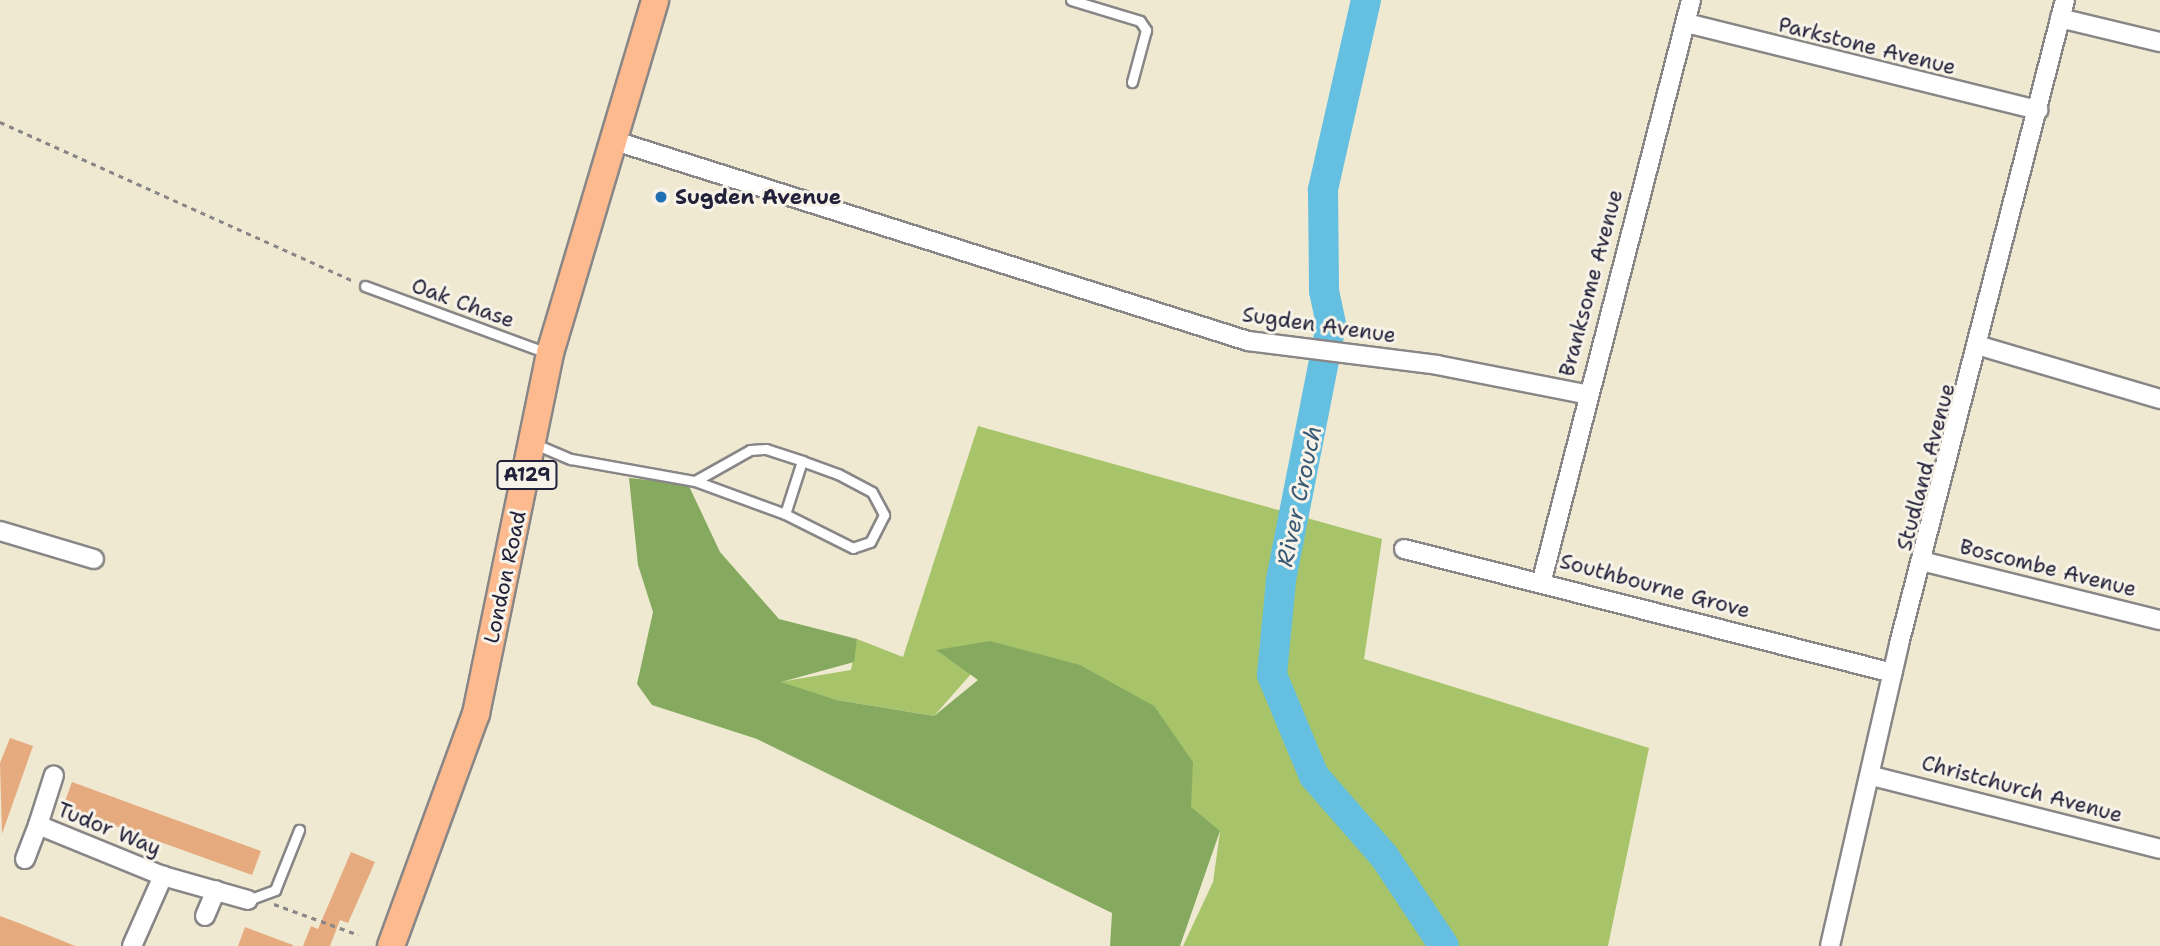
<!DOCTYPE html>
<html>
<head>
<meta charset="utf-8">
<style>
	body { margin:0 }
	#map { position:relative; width:2160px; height:946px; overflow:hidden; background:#efe9d1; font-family:"Shantell Sans",sans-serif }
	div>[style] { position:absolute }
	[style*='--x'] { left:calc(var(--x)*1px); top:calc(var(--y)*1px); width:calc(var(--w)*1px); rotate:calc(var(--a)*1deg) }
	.green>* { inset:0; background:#a7c46b }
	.forest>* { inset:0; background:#85aa5f }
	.river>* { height:30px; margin:-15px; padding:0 15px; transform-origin:15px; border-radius:15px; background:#64bfe1 }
	.building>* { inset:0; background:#e6aa7f }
	.path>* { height:2.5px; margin-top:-1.25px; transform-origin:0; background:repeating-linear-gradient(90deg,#888686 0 5px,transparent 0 10px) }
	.roads { filter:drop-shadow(2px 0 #888686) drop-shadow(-2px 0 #888686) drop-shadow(0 2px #888686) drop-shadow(0 -2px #888686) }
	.service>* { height:9px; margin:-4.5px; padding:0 4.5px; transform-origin:4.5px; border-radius:4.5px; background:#fff }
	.minor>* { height:18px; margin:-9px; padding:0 9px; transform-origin:9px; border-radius:9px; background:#fff }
	.primary>* { height:26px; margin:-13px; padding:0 13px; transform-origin:13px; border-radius:13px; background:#fcba8e }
	.dots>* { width:19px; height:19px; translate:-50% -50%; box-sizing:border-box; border:4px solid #f7f3e8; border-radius:50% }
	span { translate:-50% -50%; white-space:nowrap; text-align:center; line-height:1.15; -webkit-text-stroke:6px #f7f3e8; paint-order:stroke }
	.shield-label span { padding:2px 5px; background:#f7f3e8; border:2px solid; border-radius:5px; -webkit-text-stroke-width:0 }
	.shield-label { font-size:19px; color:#22223b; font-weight:700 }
	.street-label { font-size:21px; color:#22223b }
	.poi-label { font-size:21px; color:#22223b; font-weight:700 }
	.left { translate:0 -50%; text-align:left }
	.water-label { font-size:23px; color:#395975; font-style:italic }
</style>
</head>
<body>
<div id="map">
	<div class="green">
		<i style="clip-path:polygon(978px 426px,1382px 539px,1364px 659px,1649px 748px,1608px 946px,1183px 946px,1213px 882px,1220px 832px,937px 651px,971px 674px,934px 716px,837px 700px,779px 682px,851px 670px,857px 639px,903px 657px)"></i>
	</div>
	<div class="forest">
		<i style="clip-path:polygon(629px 478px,688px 484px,720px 552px,779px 619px,857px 639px,854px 662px,781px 682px,837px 700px,934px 716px,978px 680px,936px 650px,990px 641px,1080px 665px,1154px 706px,1193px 762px,1191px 807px,1220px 831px,1180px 946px,1110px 946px,1112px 913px,757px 739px,652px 705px,637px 684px,653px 612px,638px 565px)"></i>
	</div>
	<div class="river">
		<i style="--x:1366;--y:0;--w:195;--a:102.8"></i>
		<i style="--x:1323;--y:190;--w:101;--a:89.4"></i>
		<i style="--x:1324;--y:291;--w:35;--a:78"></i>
		<i style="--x:1331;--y:325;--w:261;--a:101.1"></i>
		<i style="--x:1281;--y:581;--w:94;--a:95.5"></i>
		<i style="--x:1272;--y:675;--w:109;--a:67.4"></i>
		<i style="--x:1314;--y:776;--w:106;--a:48.8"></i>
		<i style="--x:1384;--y:856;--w:108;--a:56.3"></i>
	</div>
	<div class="building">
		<i style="clip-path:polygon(10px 738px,33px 746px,2px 834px,0 763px)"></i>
		<i style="clip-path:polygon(72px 782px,261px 851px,252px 875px,63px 807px)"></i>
		<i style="clip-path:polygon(351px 852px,375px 862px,348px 923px,340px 920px,330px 946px,303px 946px,311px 926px,318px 929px)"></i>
		<i style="clip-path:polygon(0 916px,24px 925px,75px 946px,0 946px)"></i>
		<i style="clip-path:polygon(245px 927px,293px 945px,293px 946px,238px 946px)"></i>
	</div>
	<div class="path">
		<i style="--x:0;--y:122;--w:388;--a:24.2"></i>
		<i style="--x:274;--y:904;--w:90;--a:20"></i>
	</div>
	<div class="roads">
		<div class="service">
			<i style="--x:1071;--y:0;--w:72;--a:16.9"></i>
			<i style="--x:1140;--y:21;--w:11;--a:56"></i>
			<i style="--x:1146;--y:30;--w:54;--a:105.1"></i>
			<i style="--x:365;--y:286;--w:194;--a:20.2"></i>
			<i style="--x:535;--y:444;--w:39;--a:23"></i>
			<i style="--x:571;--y:459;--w:126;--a:10.1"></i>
			<i style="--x:695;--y:481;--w:63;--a:-29.4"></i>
			<i style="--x:750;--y:450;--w:16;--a:-4"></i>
			<i style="--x:766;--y:449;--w:38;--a:18"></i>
			<i style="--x:802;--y:461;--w:38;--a:20"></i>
			<i style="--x:838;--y:474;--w:38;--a:28"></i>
			<i style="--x:872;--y:492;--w:26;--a:62"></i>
			<i style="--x:884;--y:515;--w:30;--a:117"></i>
			<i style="--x:870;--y:542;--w:18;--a:161"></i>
			<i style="--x:853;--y:548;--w:76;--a:-153.4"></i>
			<i style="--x:785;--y:514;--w:56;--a:-72.2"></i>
			<i style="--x:695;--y:481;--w:96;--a:20.1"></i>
			<i style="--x:248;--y:900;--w:29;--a:-20"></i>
			<i style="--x:275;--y:890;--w:65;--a:-68.2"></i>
		</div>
		<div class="minor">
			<i style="--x:2060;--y:18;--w:103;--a:13.5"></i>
			<i style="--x:1686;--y:23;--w:363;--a:13.9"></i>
			<i style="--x:612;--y:140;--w:667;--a:17.54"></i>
			<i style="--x:1248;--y:341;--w:191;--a:7.2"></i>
			<i style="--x:1437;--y:365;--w:151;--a:11.1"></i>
			<i style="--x:1980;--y:346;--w:188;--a:16.4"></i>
			<i style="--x:0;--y:531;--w:98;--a:16.6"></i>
			<i style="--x:1404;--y:549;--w:504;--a:14.23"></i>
			<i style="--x:1925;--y:562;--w:242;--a:13.9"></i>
			<i style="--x:1542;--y:580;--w:599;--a:-75.59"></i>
			<i style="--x:1872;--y:776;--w:297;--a:14.2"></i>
			<i style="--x:38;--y:825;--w:52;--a:-72.3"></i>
			<i style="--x:25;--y:859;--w:36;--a:-69"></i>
			<i style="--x:38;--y:825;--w:135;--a:22.2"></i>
			<i style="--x:163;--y:876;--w:88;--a:15.8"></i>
			<i style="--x:205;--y:916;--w:28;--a:-67"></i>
			<i style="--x:132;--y:946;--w:77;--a:-66.1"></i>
			<i style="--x:1830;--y:946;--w:310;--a:-77.1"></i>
			<i style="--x:1899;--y:644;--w:665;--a:-75.55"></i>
		</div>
		<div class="primary">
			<i style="--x:391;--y:946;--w:247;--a:-69.9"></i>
			<i style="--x:476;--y:714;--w:369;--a:-78.4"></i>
			<i style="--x:550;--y:353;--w:368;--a:-73.4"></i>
		</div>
	</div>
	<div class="dots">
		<i style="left:661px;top:197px;background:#1f6fb2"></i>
	</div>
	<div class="shield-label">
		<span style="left:527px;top:475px">A129</span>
	</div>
	<div class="street-label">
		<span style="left:1867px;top:46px;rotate:14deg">Parkstone Avenue</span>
		<span style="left:1591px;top:283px;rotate:-75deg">Branksome Avenue</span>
		<span style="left:463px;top:303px;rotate:20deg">Oak Chase</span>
		<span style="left:1319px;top:325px;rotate:8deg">Sugden Avenue</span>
		<span style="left:1926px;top:467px;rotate:-75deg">Studland Avenue</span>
		<span style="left:2048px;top:568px;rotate:14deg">Boscombe Avenue</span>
		<span style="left:505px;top:577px;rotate:-78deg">London Road</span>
		<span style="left:1655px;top:586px;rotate:15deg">Southbourne Grove</span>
		<span style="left:2022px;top:789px;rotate:15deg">Christchurch Avenue</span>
		<span style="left:109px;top:829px;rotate:22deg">Tudor Way</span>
	</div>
	<div class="poi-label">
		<span class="left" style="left:675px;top:197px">Sugden Avenue</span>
	</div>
	<div class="water-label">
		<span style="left:1299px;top:496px;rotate:-78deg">River Crouch</span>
	</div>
</div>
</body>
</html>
